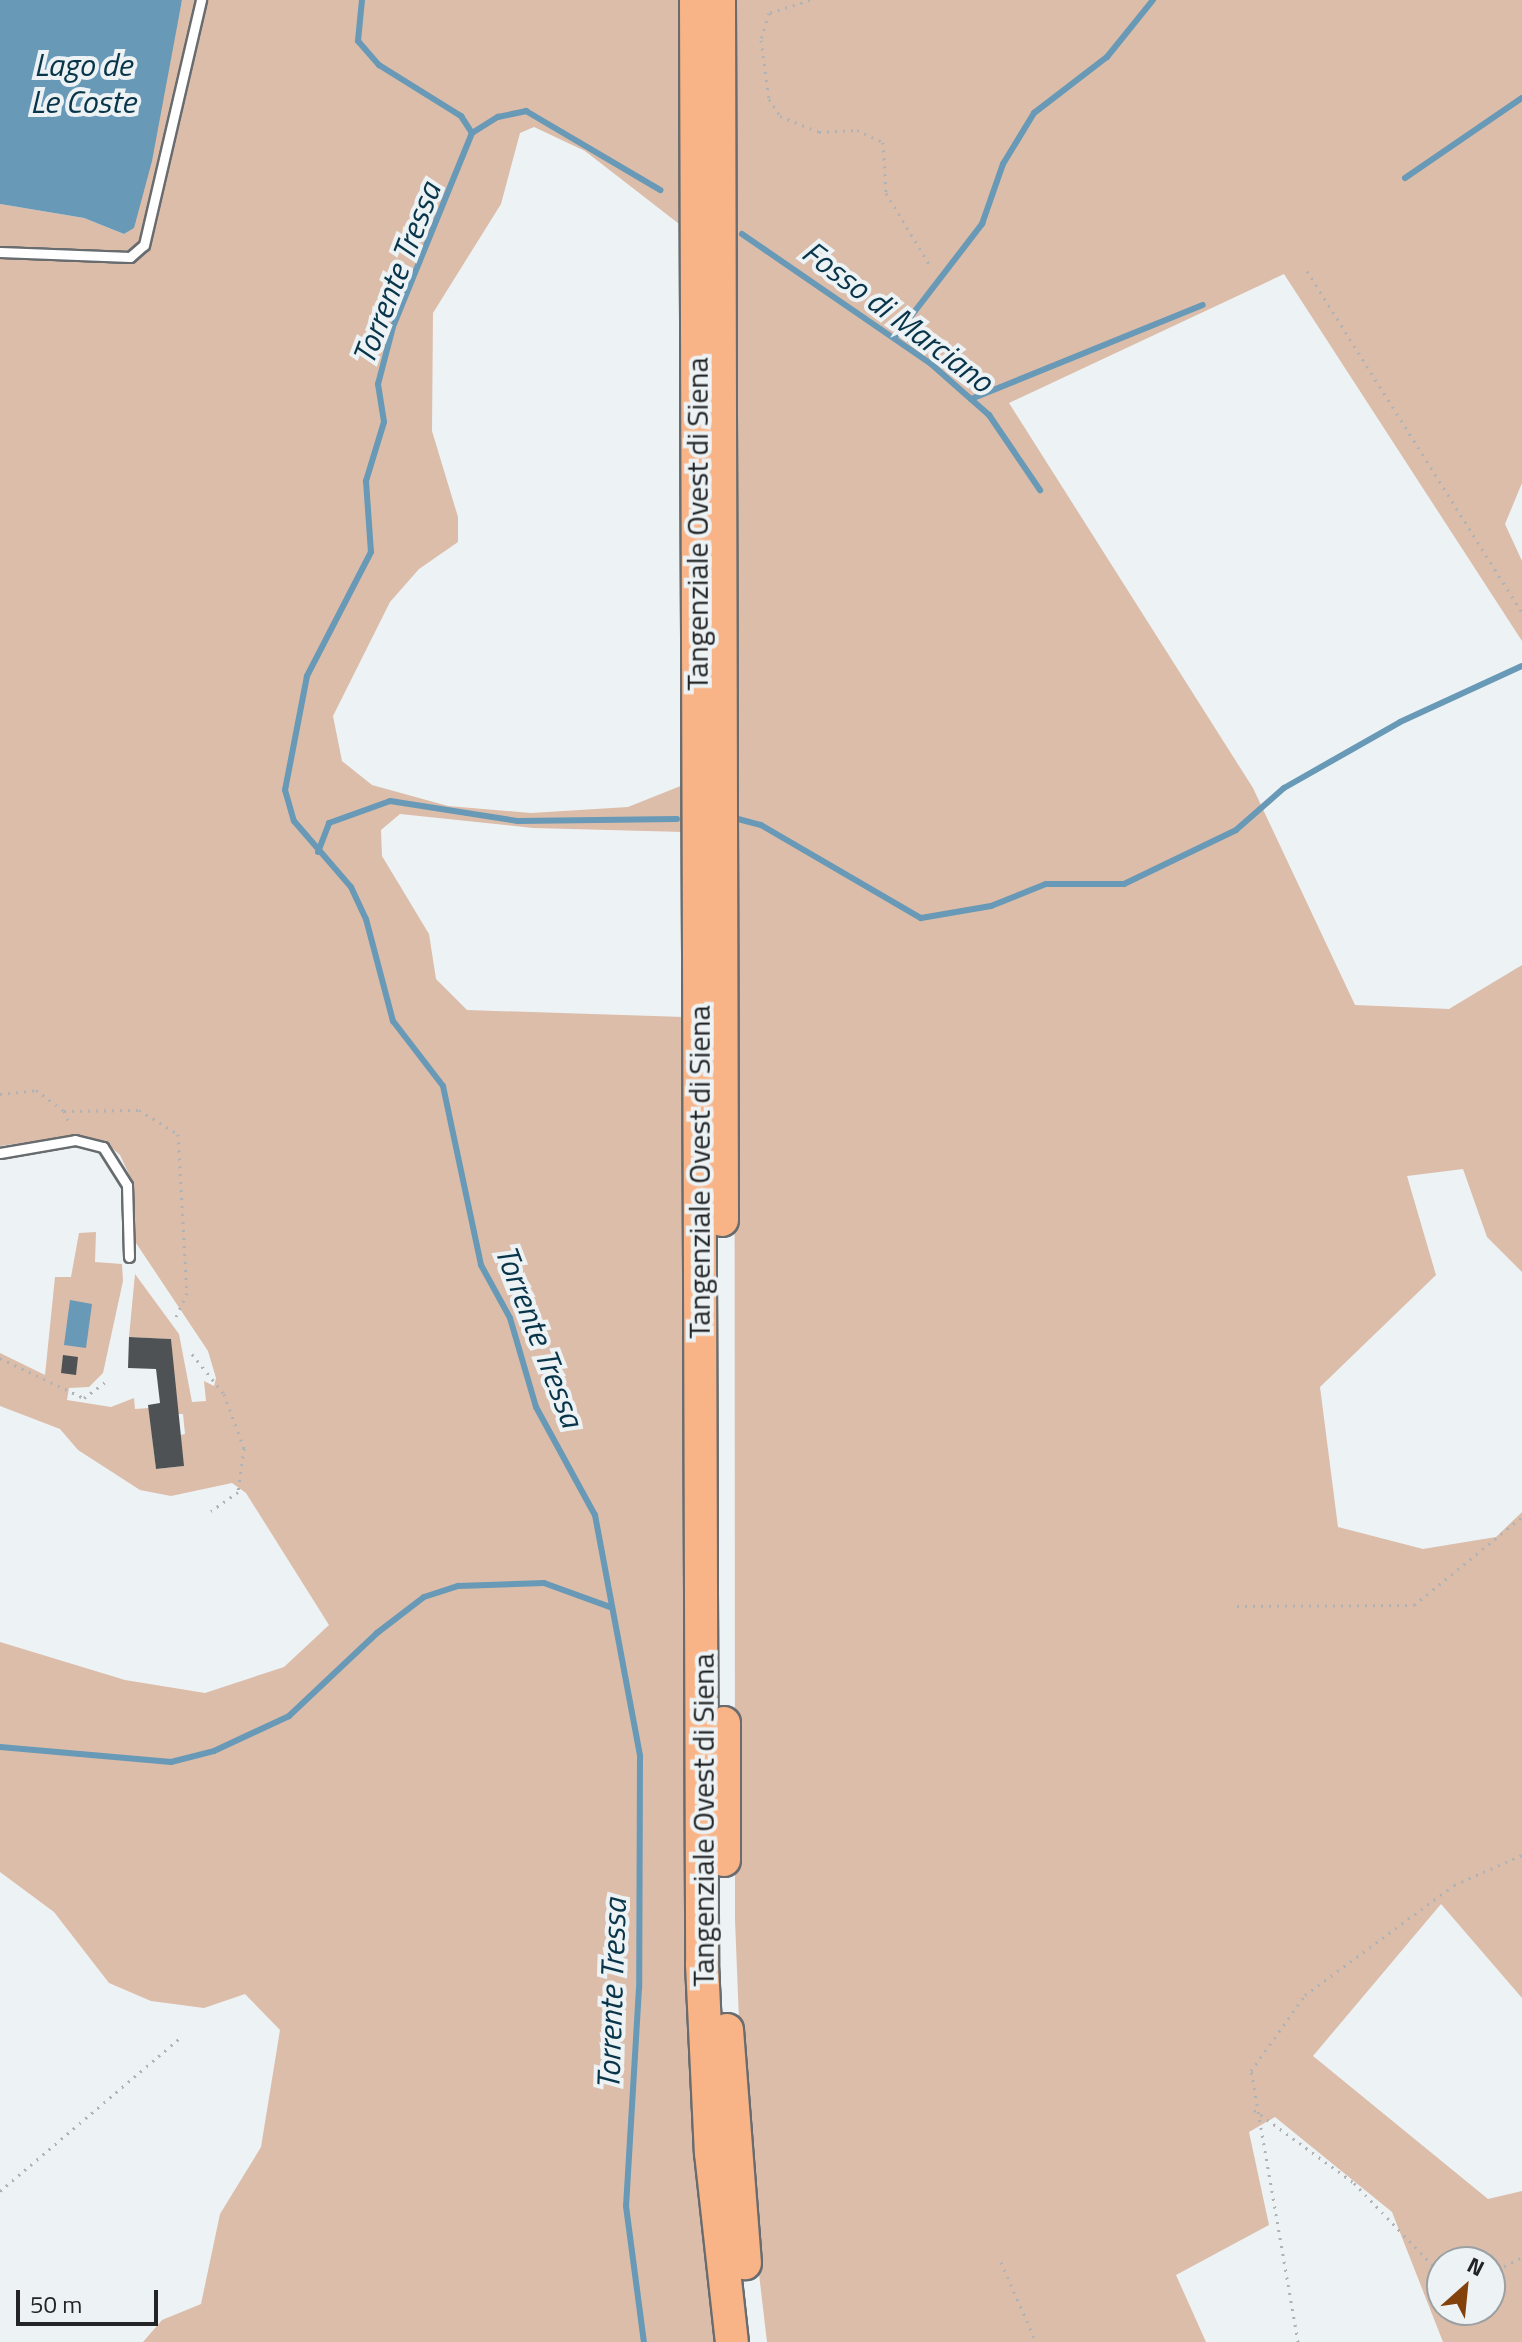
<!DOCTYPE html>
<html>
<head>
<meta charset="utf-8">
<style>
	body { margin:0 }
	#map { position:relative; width:1522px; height:2342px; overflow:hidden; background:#edf2f5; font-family:"Titillium Web",sans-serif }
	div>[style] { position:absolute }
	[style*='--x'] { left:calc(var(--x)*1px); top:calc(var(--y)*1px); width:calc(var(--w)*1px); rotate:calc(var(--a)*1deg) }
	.green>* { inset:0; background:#dbbdaa }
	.water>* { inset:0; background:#6899b6 }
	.stream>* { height:6px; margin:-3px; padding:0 3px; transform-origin:3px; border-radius:3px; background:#6899b6 }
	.building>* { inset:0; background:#4e5254 }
	.path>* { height:3px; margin-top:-1.5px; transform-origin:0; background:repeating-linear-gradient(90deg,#afb3b5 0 2px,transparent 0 8px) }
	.roads { filter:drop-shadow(2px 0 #686c6f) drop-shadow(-2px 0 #686c6f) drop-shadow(0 2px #686c6f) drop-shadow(0 -2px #686c6f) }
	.service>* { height:9px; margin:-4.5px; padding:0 4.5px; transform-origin:4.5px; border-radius:4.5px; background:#fff }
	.trunk>* { height:32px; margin:-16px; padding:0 16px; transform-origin:16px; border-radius:16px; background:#f8b487 }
	span { translate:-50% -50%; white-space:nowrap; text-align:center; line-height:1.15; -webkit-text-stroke:8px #edf2f5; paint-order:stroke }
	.street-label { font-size:30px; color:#222425 }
	.water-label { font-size:32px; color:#09354a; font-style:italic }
	.north { position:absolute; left:1426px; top:2246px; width:80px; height:80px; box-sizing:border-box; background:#edf2f5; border:2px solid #9ca0a2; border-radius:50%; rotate:27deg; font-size:22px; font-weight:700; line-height:32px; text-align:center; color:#222425 }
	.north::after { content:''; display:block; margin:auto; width:28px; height:36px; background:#83420c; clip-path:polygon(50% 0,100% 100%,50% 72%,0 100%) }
	.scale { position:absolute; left:16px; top:2290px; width:142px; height:36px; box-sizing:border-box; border:4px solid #222425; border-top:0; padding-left:10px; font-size:24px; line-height:28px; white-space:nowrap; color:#222425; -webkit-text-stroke:6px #edf2f5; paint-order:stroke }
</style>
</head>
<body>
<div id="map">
	<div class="green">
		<i style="clip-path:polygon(182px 0,685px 0,683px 227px,585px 151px,534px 127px,520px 133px,501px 204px,433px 313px,432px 431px,458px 517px,458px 542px,419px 569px,390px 602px,333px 716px,342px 761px,372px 785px,448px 806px,531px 813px,628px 807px,683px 785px,684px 832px,533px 828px,400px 814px,381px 830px,382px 856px,429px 934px,436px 979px,467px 1010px,684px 1017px,722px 2342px,143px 2342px,162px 2320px,201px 2304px,220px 2214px,261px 2147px,280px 2030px,245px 1994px,204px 2008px,151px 2001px,109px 1983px,54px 1912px,0 1872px,0 1642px,125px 1680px,205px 1693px,284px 1667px,329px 1625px,246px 1493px,232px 1483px,171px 1496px,140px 1490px,78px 1450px,60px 1429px,0 1406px,0 1353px,45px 1375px,55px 1277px,71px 1277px,79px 1233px,96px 1232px,95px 1262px,122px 1264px,123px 1281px,103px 1373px,89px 1387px,69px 1388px,67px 1400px,111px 1407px,134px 1398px,135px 1409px,149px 1408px,156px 1469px,184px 1466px,175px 1436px,185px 1434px,183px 1414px,176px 1414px,171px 1339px,129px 1337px,135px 1274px,179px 1334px,192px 1402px,206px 1401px,204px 1381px,214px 1386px,216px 1378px,208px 1351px,136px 1243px,133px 1183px,120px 1155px,105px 1142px,76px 1135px,0 1146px,0 204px,84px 218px,124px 234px,133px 228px)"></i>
		<i style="clip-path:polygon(evenodd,734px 0,1522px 0,1522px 483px,1505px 524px,1522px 561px,1522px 641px,1284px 274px,1009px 403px,1253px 788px,1355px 1005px,1449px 1009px,1522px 965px,1522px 1272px,1487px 1237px,1463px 1169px,1407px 1176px,1436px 1275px,1320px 1387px,1338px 1527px,1423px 1549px,1496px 1537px,1522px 1512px,1522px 1998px,1441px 1904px,1313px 2056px,1488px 2199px,1522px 2191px,1522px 2342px,1443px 2342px,1392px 2212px,1275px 2117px,1249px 2132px,1269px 2225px,1176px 2275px,1206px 2342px,767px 2342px,744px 2146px,735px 1920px,734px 0,1442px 2262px,1490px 2262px,1490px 2310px,1442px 2310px,1442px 2262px)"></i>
	</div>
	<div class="water">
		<i style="clip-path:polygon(0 0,182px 0,152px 161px,134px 228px,124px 234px,84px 218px,0 204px)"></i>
		<i style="clip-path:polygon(70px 1300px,92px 1304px,86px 1348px,64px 1345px)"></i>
	</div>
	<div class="stream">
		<i style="--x:362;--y:0;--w:41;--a:95.6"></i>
		<i style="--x:358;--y:41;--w:32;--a:49"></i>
		<i style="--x:379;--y:65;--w:97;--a:31.9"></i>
		<i style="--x:461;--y:116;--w:20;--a:57"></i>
		<i style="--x:472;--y:133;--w:209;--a:112.2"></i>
		<i style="--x:393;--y:327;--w:59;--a:104.7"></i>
		<i style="--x:378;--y:384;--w:38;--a:81"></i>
		<i style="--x:384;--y:422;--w:62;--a:107"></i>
		<i style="--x:366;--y:481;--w:71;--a:86"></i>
		<i style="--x:371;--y:552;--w:140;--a:117.3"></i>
		<i style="--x:307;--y:676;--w:116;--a:100.9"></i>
		<i style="--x:285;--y:790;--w:32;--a:74"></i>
		<i style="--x:294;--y:821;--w:87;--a:49.2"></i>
		<i style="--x:351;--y:887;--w:35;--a:65"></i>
		<i style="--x:366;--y:919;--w:106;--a:75.2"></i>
		<i style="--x:393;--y:1021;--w:82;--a:52.4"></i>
		<i style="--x:443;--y:1086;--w:183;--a:78"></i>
		<i style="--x:481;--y:1265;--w:60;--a:61.3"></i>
		<i style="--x:510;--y:1318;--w:93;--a:73.7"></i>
		<i style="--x:536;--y:1407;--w:123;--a:61.4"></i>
		<i style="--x:595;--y:1515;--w:245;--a:79.4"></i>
		<i style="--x:640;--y:1756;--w:232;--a:90.2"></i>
		<i style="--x:639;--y:1988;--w:218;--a:93.4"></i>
		<i style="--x:626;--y:2206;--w:137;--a:82.5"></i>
		<i style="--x:472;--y:133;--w:31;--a:-32"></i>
		<i style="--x:498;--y:117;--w:29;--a:-12"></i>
		<i style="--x:526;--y:111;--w:156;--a:30.5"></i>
		<i style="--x:1405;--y:178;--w:142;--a:-34.4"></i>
		<i style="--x:742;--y:234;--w:228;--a:34.5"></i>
		<i style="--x:930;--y:363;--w:79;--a:41.4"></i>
		<i style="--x:989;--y:415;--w:91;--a:55.8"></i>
		<i style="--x:895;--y:337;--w:143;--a:-52.4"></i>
		<i style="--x:982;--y:224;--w:64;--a:-70.7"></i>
		<i style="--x:1003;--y:164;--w:60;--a:-58.7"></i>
		<i style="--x:1034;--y:113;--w:92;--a:-37.5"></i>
		<i style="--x:1107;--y:57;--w:73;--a:-51.1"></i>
		<i style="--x:971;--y:399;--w:250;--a:-22.1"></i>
		<i style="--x:738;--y:819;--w:24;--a:15"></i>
		<i style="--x:761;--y:825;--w:185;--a:30.2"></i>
		<i style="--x:921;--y:918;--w:71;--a:-9.7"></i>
		<i style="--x:991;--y:906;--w:59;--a:-21.8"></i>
		<i style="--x:1046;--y:884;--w:78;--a:0"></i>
		<i style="--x:1124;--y:884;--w:124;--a:-25.7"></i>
		<i style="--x:1236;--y:830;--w:64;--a:-41.2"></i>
		<i style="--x:1284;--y:788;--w:133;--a:-29.6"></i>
		<i style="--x:1400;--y:722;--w:134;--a:-24.7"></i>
		<i style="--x:318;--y:852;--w:31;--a:-69"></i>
		<i style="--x:329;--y:823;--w:65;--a:-19.8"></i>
		<i style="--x:390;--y:801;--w:130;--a:8.9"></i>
		<i style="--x:518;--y:821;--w:159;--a:-0.7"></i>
		<i style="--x:0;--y:1747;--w:172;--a:5"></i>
		<i style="--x:171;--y:1762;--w:44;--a:-14.3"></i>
		<i style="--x:214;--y:1751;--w:83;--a:-25"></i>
		<i style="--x:289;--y:1716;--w:121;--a:-43.3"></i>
		<i style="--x:377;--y:1633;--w:59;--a:-37.5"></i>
		<i style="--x:424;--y:1597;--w:36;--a:-18"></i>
		<i style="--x:458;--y:1586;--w:86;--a:-2"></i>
		<i style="--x:544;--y:1583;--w:70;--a:20"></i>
	</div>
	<div class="building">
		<i style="clip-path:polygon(129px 1337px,171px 1339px,184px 1466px,156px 1469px,148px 1405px,160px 1403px,156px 1369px,128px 1368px)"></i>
		<i style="clip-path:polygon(63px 1355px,78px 1357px,76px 1375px,61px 1373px)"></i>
	</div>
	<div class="path">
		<i style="--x:810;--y:0;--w:43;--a:162.4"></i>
		<i style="--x:769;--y:13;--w:28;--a:107"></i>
		<i style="--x:761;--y:40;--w:60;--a:82.3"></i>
		<i style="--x:769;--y:99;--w:20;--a:57"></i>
		<i style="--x:780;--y:116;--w:42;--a:22.3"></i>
		<i style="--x:819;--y:132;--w:38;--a:-3"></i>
		<i style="--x:857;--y:130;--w:29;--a:25"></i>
		<i style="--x:883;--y:142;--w:51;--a:86.6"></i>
		<i style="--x:886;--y:193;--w:83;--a:58.8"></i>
		<i style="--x:1307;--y:271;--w:403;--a:57.8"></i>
		<i style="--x:0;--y:1094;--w:36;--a:-6"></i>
		<i style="--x:36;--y:1090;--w:35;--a:37"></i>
		<i style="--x:64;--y:1111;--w:15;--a:67"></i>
		<i style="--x:64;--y:1111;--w:75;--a:-0.8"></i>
		<i style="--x:139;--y:1110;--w:46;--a:31.6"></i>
		<i style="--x:178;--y:1134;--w:159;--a:86.8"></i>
		<i style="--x:187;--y:1293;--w:26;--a:115"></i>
		<i style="--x:192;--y:1354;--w:51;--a:51.3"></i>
		<i style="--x:224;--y:1394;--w:58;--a:69.7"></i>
		<i style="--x:244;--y:1448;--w:44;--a:97.8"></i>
		<i style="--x:238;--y:1492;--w:33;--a:145"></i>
		<i style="--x:0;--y:1358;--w:93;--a:25.5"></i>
		<i style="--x:84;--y:1398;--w:30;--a:-37"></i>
		<i style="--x:1237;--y:1606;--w:177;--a:-0.3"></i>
		<i style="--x:1414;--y:1605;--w:139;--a:-39.2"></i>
		<i style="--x:1254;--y:2110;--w:124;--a:36.1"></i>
		<i style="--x:1354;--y:2183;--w:127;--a:46.3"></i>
		<i style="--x:0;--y:2191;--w:236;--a:-40.4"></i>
		<i style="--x:1001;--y:2262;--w:87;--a:66.4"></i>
		<i style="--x:1490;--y:2274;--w:36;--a:-28"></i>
		<i style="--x:1298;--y:2342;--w:275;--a:-99.8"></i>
		<i style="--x:1251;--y:2071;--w:93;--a:-54.6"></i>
		<i style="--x:1305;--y:1995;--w:185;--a:-36.4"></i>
		<i style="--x:1454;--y:1885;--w:74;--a:-23.8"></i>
	</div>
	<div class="roads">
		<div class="service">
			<i style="--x:0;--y:252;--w:130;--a:2.2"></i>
			<i style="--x:130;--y:257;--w:18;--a:-41"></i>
			<i style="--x:144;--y:245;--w:252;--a:-76.9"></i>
			<i style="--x:0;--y:1153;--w:76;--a:-9.8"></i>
			<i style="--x:75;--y:1140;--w:29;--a:14"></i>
			<i style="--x:103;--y:1147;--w:45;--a:57.7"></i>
			<i style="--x:127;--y:1185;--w:72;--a:88.4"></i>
		</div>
		<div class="trunk">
			<i style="--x:696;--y:0;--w:1964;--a:89.82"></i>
			<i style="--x:702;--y:1964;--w:189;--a:87.3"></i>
			<i style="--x:711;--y:2153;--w:190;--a:83.7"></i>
			<i style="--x:719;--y:0;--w:1220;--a:89.86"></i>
			<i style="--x:724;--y:1860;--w:137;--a:-90"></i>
			<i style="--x:727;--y:2030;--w:234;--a:85.6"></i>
		</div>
	</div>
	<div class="street-label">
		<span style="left:697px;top:524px;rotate:-90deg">Tangenziale Ovest di Siena</span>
		<span style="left:699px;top:1172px;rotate:-90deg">Tangenziale Ovest di Siena</span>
		<span style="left:703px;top:1820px;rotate:-90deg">Tangenziale Ovest di Siena</span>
	</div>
	<div class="water-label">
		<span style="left:83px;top:83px">Lago de<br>Le Coste</span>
		<span style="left:396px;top:273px;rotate:-69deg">Torrente Tressa</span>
		<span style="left:898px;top:316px;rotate:37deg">Fosso di Marciano</span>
		<span style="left:540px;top:1336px;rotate:69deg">Torrente Tressa</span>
		<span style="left:611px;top:1994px;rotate:-88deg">Torrente Tressa</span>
	</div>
	<div class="north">N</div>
	<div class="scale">50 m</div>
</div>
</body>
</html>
